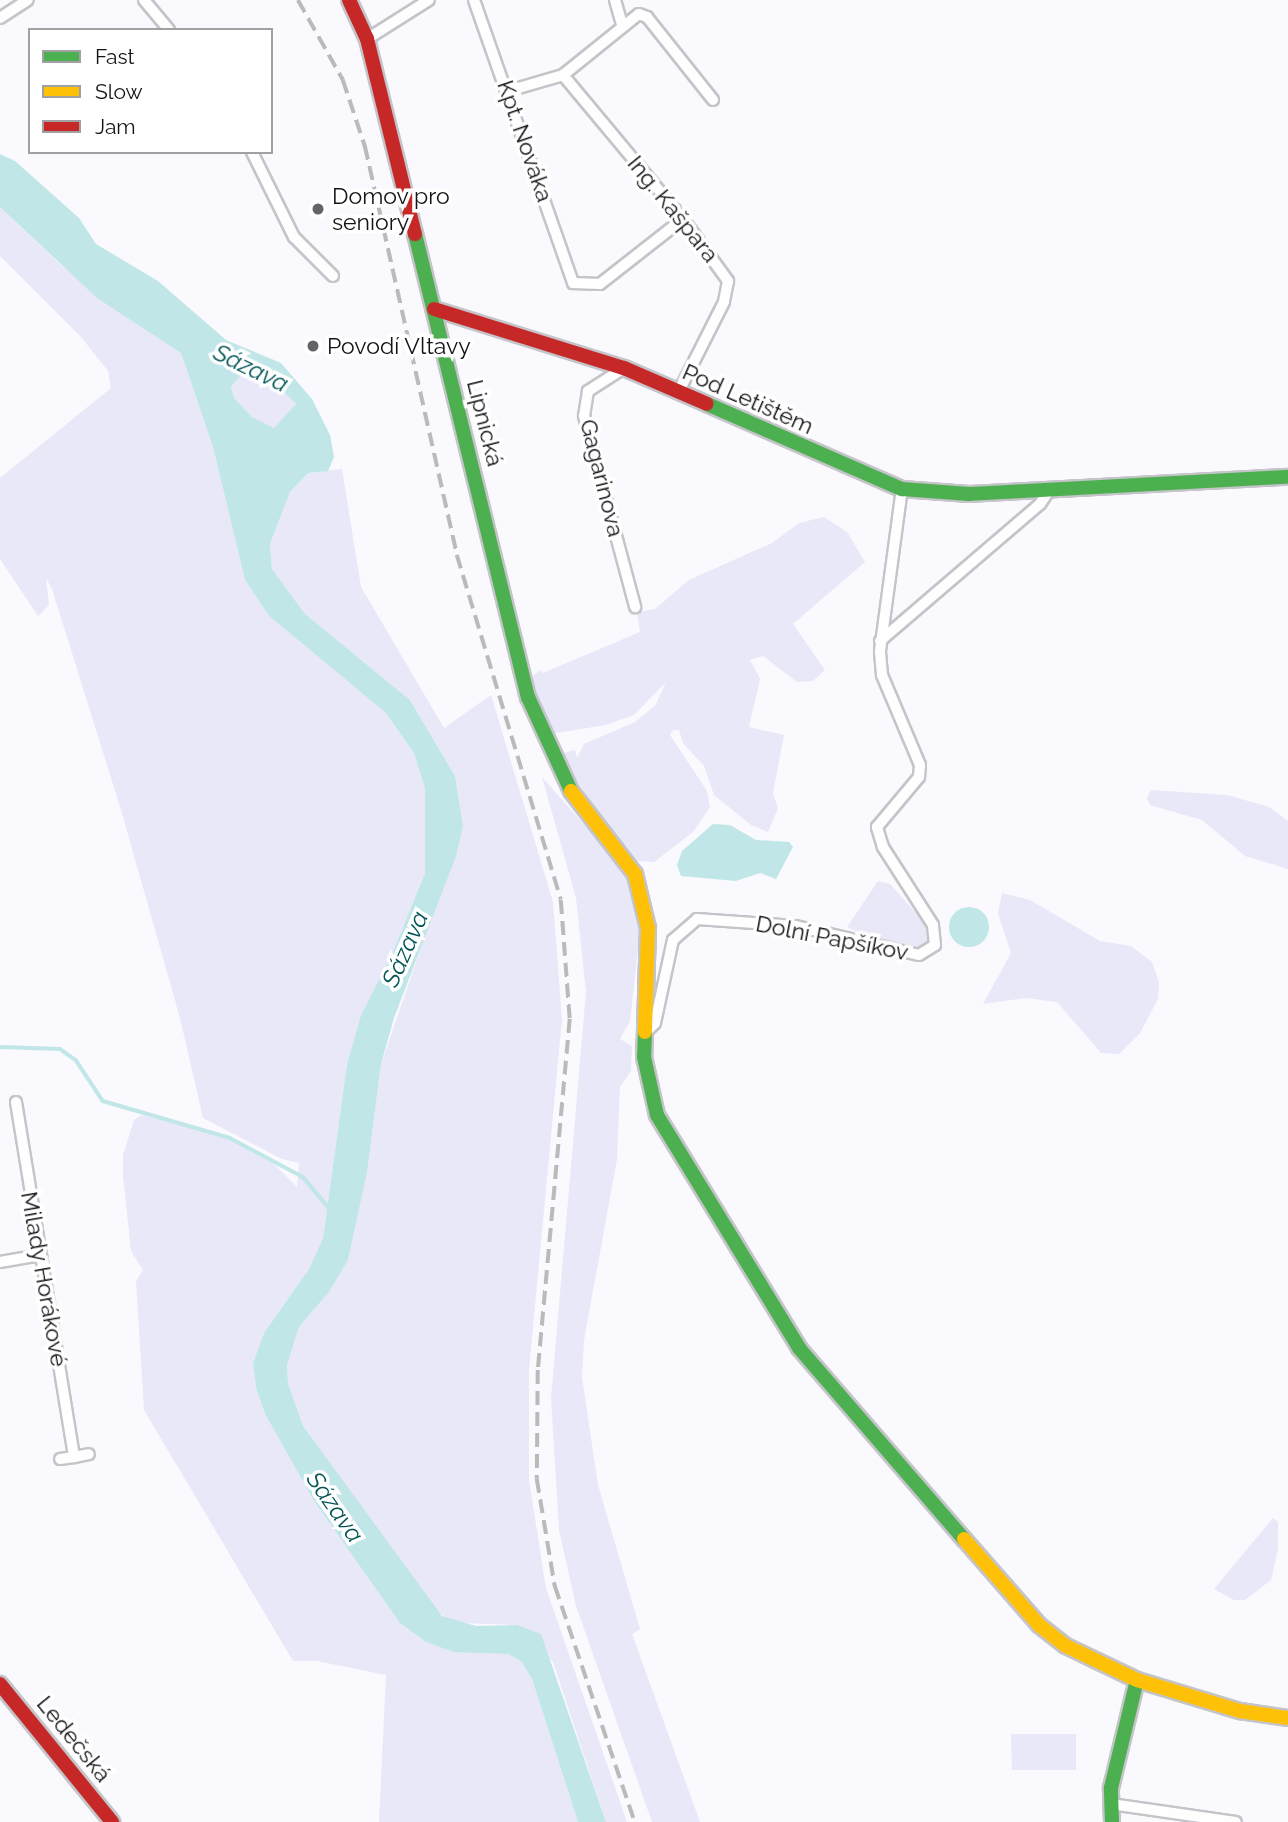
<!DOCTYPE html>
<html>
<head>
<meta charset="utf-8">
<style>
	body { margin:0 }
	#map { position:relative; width:1288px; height:1822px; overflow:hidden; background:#f9f9fe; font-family:Raleway,sans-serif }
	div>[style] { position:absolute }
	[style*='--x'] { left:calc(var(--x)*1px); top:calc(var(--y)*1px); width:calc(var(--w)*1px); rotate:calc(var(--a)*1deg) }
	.green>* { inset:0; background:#e8e8f8 }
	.water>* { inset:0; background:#c0e6e8 }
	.round { border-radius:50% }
	.stream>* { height:3.5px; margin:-1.75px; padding:0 1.75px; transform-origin:1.75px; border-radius:1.75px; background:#c0e6e8 }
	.roads { filter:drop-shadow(2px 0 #c4c4c9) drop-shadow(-2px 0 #c4c4c9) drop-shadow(0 2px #c4c4c9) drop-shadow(0 -2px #c4c4c9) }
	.street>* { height:10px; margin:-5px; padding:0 5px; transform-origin:5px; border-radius:5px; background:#fefeff }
	.fast>* { height:14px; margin:-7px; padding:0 7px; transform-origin:7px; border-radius:7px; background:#4caf50 }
	.slow>* { height:14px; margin:-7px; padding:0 7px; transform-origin:7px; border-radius:7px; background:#ffc107 }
	.jam>* { height:14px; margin:-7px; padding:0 7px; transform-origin:7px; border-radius:7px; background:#c62828 }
	.rail>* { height:3.5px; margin-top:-1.75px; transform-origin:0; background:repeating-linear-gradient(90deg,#bababb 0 14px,transparent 0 21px) }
	.dots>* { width:19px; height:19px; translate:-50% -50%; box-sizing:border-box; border:4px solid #fff; border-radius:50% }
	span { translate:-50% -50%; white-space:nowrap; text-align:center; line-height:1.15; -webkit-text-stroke:7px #fff; paint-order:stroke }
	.street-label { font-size:23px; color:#141418 }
	.poi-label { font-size:23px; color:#141418 }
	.left { translate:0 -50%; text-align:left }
	.water-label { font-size:24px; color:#025455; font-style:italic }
	.legend { position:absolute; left:28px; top:28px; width:245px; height:126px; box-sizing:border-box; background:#fff; border:2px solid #a1a1a3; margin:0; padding:9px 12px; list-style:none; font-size:21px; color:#141418 }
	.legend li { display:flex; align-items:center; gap:14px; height:35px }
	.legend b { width:35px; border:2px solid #a1a1a3 }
</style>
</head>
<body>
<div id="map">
	<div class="green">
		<i style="clip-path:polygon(0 207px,62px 266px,181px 353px,213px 447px,245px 580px,269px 616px,386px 713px,414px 753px,425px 788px,425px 873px,393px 952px,361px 1015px,347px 1064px,323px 1238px,309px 1269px,264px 1333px,253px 1363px,256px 1388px,265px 1414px,314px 1501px,400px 1623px,426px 1642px,454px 1651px,508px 1654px,521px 1661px,532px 1679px,578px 1822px,379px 1822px,386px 1675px,317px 1661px,293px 1661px,144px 1410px,136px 1281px,143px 1270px,131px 1251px,123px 1175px,123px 1155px,134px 1120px,142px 1115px,228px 1138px,274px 1164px,297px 1187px,299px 1163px,282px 1159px,203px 1118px,180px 1018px,121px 810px,52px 589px,46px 578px,49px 605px,38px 616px,0 559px,0 478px,111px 388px,108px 371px,81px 337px,0 256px)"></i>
		<i style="clip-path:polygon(242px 374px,285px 393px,296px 404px,274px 429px,252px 417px,234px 398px,231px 387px)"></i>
		<i style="clip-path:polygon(342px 469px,361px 587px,444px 728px,491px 695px,553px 902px,562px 1019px,529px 1369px,529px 1480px,546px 1588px,627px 1822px,606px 1822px,553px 1662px,517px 1625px,459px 1623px,443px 1616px,425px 1598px,303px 1426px,288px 1383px,287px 1365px,299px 1327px,329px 1292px,348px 1260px,367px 1173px,381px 1064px,463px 826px,455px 776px,410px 700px,305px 614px,272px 569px,270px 544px,290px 492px,308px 473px)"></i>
		<i style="clip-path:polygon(824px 517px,847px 532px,865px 562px,793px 624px,825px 670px,813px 681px,797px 682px,763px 656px,750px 660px,760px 679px,749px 727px,784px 735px,773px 793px,778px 808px,768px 832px,751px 825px,714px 795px,704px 766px,683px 743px,679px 730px,673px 730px,670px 735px,707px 791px,710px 807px,693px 832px,654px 862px,634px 861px,561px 759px,564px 753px,575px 750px,577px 758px,584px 744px,635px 722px,655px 706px,666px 682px,634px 715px,606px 725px,550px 734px,541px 721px,529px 678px,540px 670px,543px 673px,640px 632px,637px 612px,655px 609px,689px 580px,772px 543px,799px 523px)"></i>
		<i style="clip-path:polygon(542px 777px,619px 864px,630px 884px,641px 923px,630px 1021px,620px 1039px,632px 1046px,631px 1071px,620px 1087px,617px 1159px,584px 1340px,582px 1377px,598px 1485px,640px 1629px,632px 1634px,700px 1822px,652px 1822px,576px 1606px,559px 1530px,551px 1398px,586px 992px,576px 898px)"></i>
		<i style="clip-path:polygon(1151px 790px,1227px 795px,1269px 807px,1288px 821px,1288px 869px,1245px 856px,1202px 820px,1150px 805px,1147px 798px)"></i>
		<i style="clip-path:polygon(878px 881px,890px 884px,925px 923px,928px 943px,921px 951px,888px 945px,847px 927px)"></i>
		<i style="clip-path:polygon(1002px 893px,1030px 900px,1100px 941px,1131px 946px,1152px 962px,1159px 982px,1158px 999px,1140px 1033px,1119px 1054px,1101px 1053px,1057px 1002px,1026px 998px,983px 1004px,1011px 953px,998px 913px)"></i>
		<i style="clip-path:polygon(1273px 1518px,1278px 1522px,1278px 1549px,1271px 1580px,1245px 1600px,1234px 1600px,1214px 1589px)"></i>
		<i style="clip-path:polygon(1011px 1734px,1076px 1734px,1076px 1770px,1012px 1770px)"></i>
	</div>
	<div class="water">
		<i style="clip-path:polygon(evenodd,0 154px,15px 161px,79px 218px,96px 244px,158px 281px,226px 340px,281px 363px,312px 399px,330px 435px,334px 457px,328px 471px,308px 473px,290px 492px,270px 544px,272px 569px,305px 614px,410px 700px,455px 776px,463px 826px,456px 856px,394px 1018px,381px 1064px,367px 1173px,348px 1260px,329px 1292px,299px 1327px,287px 1365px,288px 1383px,303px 1426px,442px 1616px,476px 1626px,517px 1625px,541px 1634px,606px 1822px,578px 1822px,532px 1679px,521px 1661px,508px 1654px,454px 1652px,426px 1642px,400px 1623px,314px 1501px,265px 1414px,256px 1388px,253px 1363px,264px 1333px,309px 1269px,323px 1238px,347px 1064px,361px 1015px,393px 952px,425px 873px,425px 788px,414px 753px,386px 713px,269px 616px,245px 580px,213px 447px,181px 353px,97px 298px,0 207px,0 154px,242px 374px,285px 393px,296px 404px,274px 428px,252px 417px,234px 398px,231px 387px,242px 374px)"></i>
		<i style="clip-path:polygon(713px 824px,730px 825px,756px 840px,789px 842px,793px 847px,776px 879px,760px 873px,736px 881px,681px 876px,677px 865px,682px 851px)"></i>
		<i class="round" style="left:949px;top:907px;width:40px;height:40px"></i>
	</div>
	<div class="stream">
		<i style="--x:0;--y:1047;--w:60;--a:1.9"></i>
		<i style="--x:60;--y:1049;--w:19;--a:35"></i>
		<i style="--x:76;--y:1060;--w:49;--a:56.6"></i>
		<i style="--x:103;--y:1101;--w:132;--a:16.2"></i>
		<i style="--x:230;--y:1138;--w:83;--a:28.1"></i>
		<i style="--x:303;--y:1177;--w:42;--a:49.8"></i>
	</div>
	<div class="roads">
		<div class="street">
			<i style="--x:144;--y:0;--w:39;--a:50"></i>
			<i style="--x:474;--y:0;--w:300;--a:70.7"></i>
			<i style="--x:573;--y:283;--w:27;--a:2"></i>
			<i style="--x:600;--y:284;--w:105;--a:-38.1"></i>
			<i style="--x:615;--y:0;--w:25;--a:74"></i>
			<i style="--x:0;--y:18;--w:33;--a:-33"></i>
			<i style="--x:367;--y:39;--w:73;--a:-32.2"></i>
			<i style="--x:563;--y:75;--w:187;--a:50.2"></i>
			<i style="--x:683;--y:219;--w:77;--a:54"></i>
			<i style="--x:728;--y:281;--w:21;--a:101"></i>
			<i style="--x:724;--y:302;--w:102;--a:116.8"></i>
			<i style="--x:508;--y:91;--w:57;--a:-16.2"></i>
			<i style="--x:563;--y:75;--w:97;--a:-38.8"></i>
			<i style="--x:639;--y:14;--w:9;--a:21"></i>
			<i style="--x:647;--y:17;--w:106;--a:51.5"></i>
			<i style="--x:252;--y:152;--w:95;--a:63.7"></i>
			<i style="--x:294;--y:237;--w:55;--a:45"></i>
			<i style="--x:624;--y:368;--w:43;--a:147.4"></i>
			<i style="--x:588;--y:391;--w:25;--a:99"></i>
			<i style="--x:584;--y:416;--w:198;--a:75"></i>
			<i style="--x:880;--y:641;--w:211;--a:-40.6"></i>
			<i style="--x:1040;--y:504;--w:18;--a:-56"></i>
			<i style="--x:645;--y:1033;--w:14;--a:-45"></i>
			<i style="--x:655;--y:1023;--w:85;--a:-77.8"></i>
			<i style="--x:673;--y:940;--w:32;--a:-41"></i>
			<i style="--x:697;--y:919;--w:99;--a:4"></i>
			<i style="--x:796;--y:926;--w:126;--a:13.3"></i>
			<i style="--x:919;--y:955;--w:19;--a:-32"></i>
			<i style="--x:935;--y:945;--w:20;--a:-96"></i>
			<i style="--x:933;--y:925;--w:93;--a:-122.7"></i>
			<i style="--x:883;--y:847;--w:21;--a:-107"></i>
			<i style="--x:877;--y:827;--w:65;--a:-50"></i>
			<i style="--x:919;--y:777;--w:12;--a:-85"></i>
			<i style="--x:920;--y:765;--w:98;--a:-112.9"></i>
			<i style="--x:882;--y:675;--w:24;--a:-95"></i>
			<i style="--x:880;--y:651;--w:163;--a:-82.3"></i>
			<i style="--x:16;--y:1102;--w:360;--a:80.7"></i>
			<i style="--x:74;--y:1457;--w:14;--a:172"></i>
			<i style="--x:0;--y:1262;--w:41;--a:-9.9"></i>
			<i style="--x:74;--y:1457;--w:15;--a:-11"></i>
			<i style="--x:1111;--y:1804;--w:126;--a:8.2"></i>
		</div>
		<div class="fast">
			<i style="--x:415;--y:234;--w:477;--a:76.3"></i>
			<i style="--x:528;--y:697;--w:103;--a:65.4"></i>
			<i style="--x:707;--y:404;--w:213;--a:23.6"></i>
			<i style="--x:902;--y:489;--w:67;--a:4.3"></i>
			<i style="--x:969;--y:494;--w:319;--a:-3.1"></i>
			<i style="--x:645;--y:1032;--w:25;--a:92"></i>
			<i style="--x:644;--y:1057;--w:59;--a:77.4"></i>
			<i style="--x:657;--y:1115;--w:273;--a:58.6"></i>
			<i style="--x:799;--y:1348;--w:252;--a:49.2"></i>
			<i style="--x:1112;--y:1822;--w:34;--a:-92"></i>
			<i style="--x:1111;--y:1788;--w:111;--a:-76.5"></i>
		</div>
		<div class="slow">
			<i style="--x:571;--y:791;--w:105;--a:52.4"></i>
			<i style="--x:635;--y:874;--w:56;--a:76.5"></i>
			<i style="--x:648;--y:928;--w:104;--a:91.7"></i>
			<i style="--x:964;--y:1539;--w:114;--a:48.9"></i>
			<i style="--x:1039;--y:1625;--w:34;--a:38"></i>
			<i style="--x:1066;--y:1646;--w:79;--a:25.6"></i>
			<i style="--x:1137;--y:1680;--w:108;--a:16.8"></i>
			<i style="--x:1240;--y:1711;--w:49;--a:8.3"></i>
		</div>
		<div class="jam">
			<i style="--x:349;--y:0;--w:43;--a:65.2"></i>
			<i style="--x:367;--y:39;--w:201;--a:76.2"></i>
			<i style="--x:434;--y:309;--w:199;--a:17.3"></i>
			<i style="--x:624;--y:368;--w:90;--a:23.4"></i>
			<i style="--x:0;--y:1684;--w:178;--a:50.9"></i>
		</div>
	</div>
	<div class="rail">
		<i style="--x:298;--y:0;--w:92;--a:60.6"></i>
		<i style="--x:343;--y:80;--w:70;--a:71.6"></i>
		<i style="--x:365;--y:146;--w:419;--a:77.3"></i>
		<i style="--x:457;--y:555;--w:360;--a:73.2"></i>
		<i style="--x:561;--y:900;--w:119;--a:85.7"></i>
		<i style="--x:570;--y:1019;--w:352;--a:95.2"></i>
		<i style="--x:538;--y:1370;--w:109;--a:90.5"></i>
		<i style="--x:537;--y:1479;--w:109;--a:80.5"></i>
		<i style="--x:555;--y:1586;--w:249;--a:71.3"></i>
	</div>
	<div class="dots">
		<i style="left:318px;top:209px;background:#646468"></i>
		<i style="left:313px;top:346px;background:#646468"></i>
	</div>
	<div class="street-label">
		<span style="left:525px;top:141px;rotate:71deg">Kpt. Nováka</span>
		<span style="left:673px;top:209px;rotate:51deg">Ing. Kašpara</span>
		<span style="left:748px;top:399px;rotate:24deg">Pod Letištěm</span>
		<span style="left:485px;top:423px;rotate:76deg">Lipnická</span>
		<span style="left:602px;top:478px;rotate:76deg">Gagarinova</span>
		<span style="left:832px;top:938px;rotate:11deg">Dolní Papšíkov</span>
		<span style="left:44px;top:1279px;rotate:80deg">Milady Horákové</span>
		<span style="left:74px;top:1739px;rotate:51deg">Ledečská</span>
	</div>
	<div class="poi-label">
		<span class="left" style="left:332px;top:209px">Domov pro<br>seniory</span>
		<span class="left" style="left:327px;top:346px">Povodí Vltavy</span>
	</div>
	<div class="water-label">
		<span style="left:251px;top:368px;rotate:26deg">Sázava</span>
		<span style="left:405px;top:949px;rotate:-66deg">Sázava</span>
		<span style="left:335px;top:1507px;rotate:55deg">Sázava</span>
	</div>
	<ul class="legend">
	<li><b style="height:9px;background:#4caf50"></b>Fast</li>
	<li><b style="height:9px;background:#ffc107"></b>Slow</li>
	<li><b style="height:9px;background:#c62828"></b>Jam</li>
	</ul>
</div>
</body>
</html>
